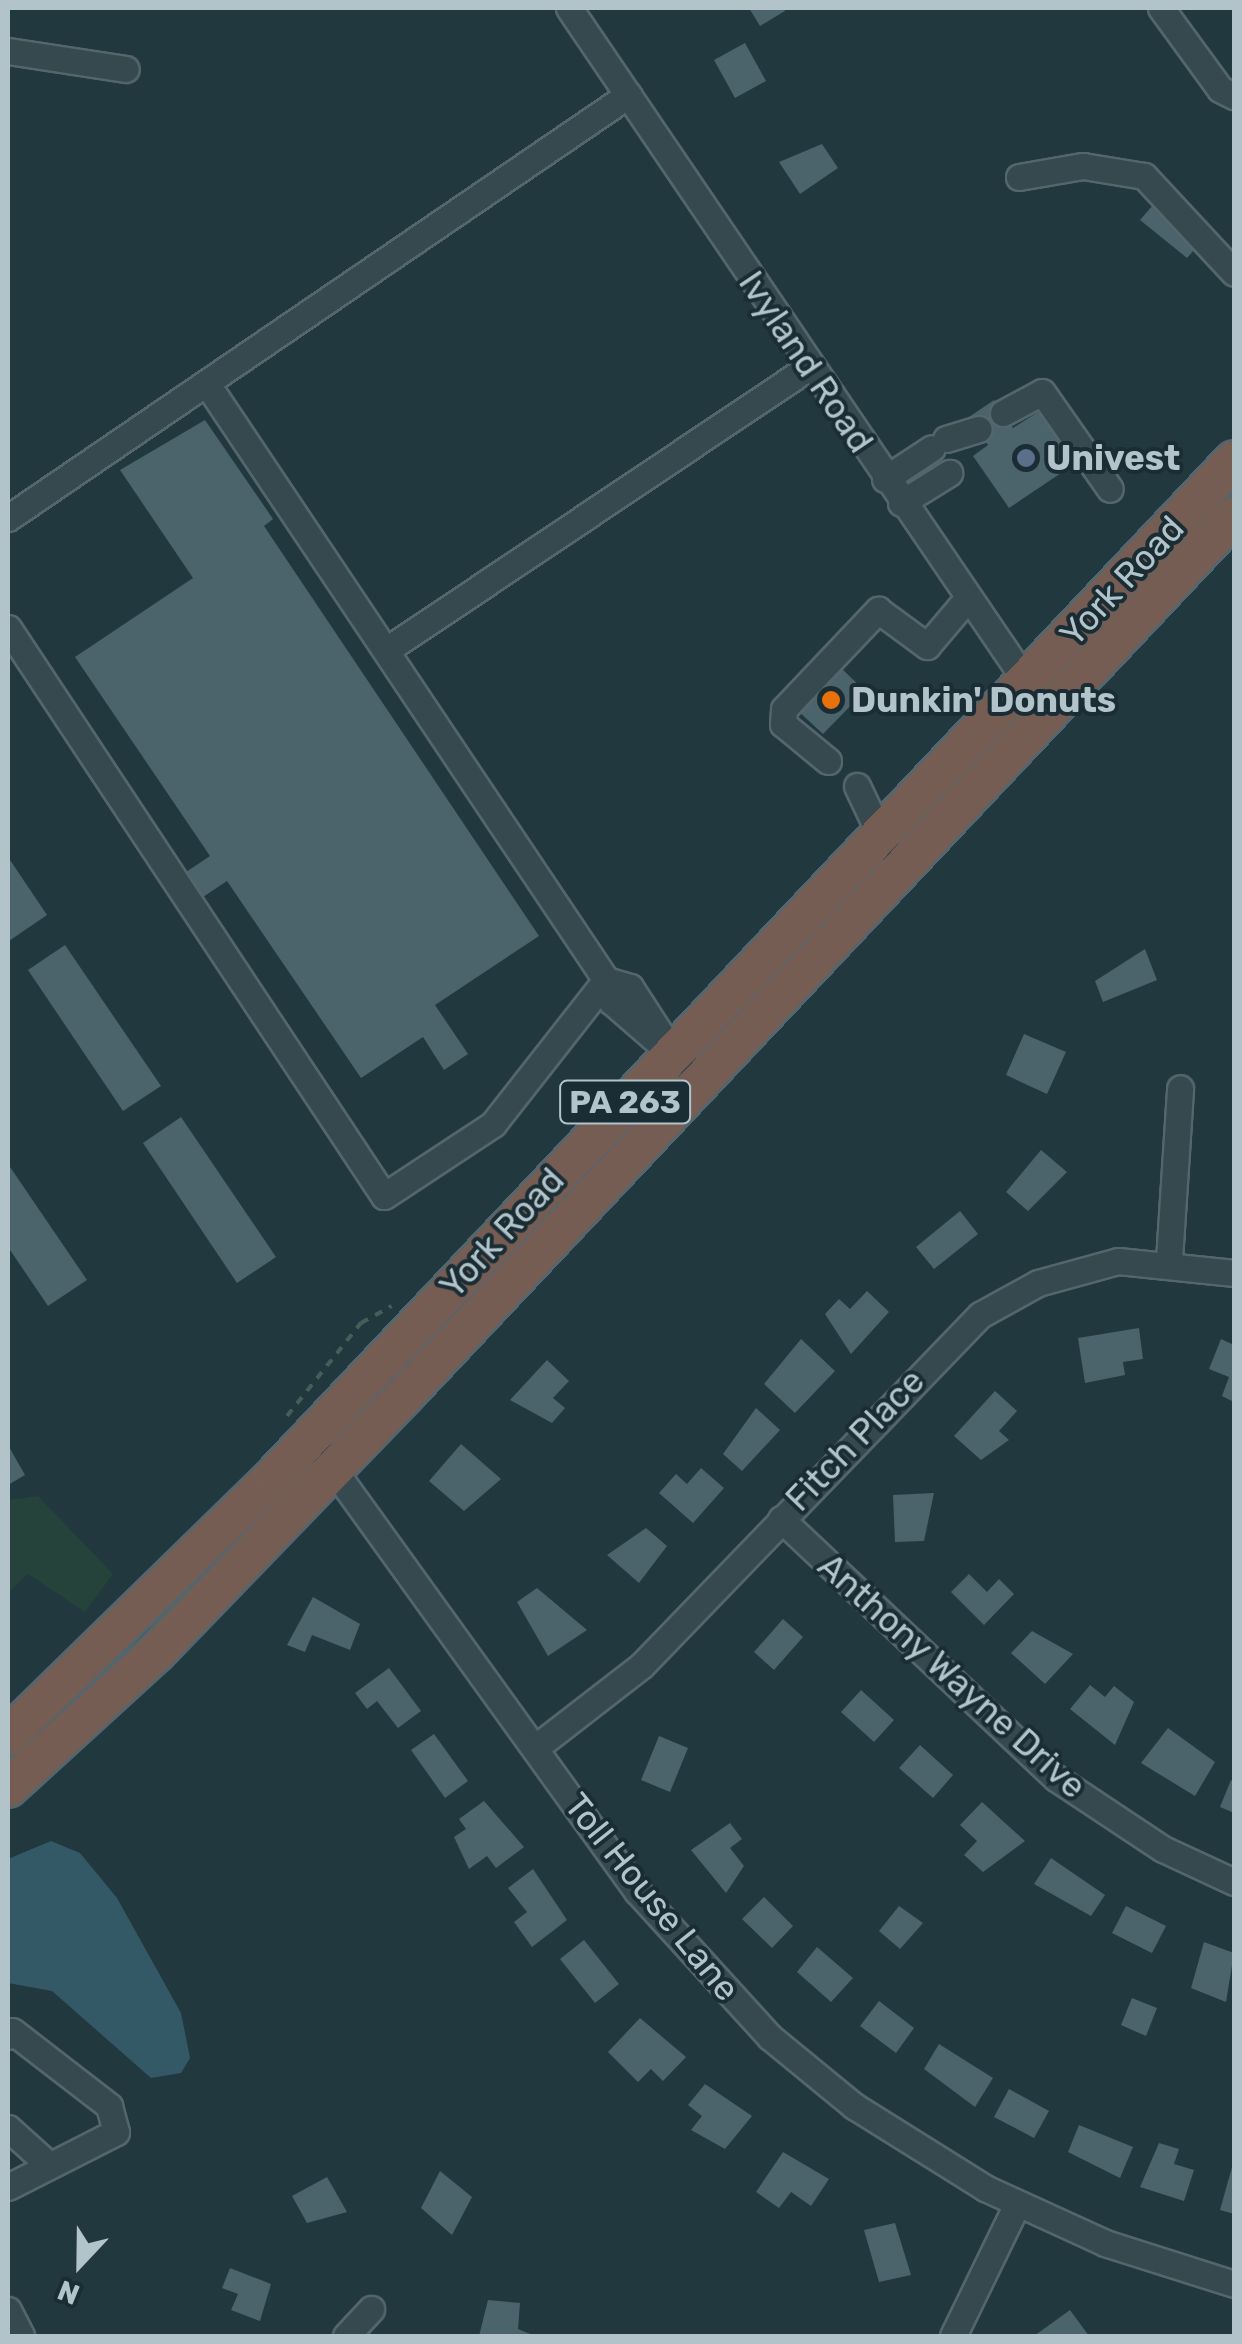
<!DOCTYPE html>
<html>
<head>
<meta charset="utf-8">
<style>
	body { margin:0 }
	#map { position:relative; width:1242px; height:2344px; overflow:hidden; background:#22383f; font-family:Rubik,sans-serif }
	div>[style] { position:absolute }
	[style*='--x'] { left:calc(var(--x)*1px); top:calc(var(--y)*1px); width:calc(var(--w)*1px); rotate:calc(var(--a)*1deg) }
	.green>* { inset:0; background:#25423b }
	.water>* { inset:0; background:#335866 }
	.building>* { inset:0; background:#4b636b }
	.path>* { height:4px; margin-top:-2px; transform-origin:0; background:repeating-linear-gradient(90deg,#445e59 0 8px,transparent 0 16px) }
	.roads { filter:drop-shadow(2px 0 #54666d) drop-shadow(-2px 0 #54666d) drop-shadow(0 2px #54666d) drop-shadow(0 -2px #54666d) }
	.minor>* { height:25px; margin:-12.5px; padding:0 12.5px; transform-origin:12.5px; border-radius:12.5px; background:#36494f }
	.highway>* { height:38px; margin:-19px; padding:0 19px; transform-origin:19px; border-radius:19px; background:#765d53 }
	.dots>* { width:28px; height:28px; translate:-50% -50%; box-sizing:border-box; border:5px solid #1b2d34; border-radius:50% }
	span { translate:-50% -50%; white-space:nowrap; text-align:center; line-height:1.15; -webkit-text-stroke:8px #1b2d34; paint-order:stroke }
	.shield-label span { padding:2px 8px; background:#1b2d34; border:2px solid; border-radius:8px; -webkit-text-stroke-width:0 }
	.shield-label { font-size:32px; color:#b2c3ca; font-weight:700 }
	.street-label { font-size:35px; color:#b2c3ca }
	.poi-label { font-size:35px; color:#b2c3ca; font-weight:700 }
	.left { translate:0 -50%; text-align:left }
	.frame { position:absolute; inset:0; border:10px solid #b2c3ca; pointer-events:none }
	.north { position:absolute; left:30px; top:2214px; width:100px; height:100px; -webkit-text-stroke:8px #1b2d34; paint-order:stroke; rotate:202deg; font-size:28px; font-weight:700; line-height:40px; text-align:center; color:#b2c3ca }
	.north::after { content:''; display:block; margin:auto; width:35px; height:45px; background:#b2c3ca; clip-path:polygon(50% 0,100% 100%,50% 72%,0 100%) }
</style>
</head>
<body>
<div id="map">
	<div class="green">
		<i style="clip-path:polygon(38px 1496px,113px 1574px,85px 1612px,28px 1574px,8px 1592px,8px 1500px)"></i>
	</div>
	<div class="water">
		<i style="clip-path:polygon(51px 1841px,80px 1853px,117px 1898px,181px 2013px,190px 2058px,181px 2073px,151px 2078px,52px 1991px,8px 1983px,8px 1859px)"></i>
	</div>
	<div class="building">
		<i style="clip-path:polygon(749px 8px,783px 8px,785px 11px,760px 26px)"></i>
		<i style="clip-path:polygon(745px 43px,766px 81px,735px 98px,714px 60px)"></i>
		<i style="clip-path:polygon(822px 144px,838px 168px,800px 194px,779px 162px)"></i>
		<i style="clip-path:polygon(1160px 197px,1203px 240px,1187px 258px,1140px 220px)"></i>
		<i style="clip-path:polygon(994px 400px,1013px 428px,1043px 409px,1079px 461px,1009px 508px,973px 456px,988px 445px,969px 417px)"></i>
		<i style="clip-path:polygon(205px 420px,273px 519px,264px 526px,539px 936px,435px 1005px,468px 1054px,444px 1070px,423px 1037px,361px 1078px,227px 881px,203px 897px,186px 872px,210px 856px,75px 657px,193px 578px,120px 470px)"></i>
		<i style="clip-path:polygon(839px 666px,865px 691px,823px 734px,797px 710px)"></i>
		<i style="clip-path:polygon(8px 857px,47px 915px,9px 941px,8px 939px)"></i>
		<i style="clip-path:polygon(65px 945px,161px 1086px,123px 1111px,28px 970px)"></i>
		<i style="clip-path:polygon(1145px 949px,1157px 980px,1103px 1002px,1095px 981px)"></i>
		<i style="clip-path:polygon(1024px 1034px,1066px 1052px,1047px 1094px,1006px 1075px)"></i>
		<i style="clip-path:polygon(181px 1117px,276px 1257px,237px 1283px,143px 1143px)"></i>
		<i style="clip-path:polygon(1041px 1150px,1067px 1172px,1028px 1211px,1006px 1192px)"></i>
		<i style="clip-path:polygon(8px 1164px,87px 1280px,48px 1306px,8px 1247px)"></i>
		<i style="clip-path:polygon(960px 1211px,978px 1234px,934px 1269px,916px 1247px)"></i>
		<i style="clip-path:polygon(867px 1291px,889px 1312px,851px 1354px,825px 1314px,839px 1299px,850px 1309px)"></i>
		<i style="clip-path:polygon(1139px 1328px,1143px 1359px,1123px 1362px,1125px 1375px,1085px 1383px,1078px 1338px)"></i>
		<i style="clip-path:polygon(801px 1339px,835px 1371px,795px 1413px,764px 1384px)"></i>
		<i style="clip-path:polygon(1221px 1339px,1234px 1345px,1234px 1402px,1222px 1396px,1229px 1377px,1209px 1369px)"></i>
		<i style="clip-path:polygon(547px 1360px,569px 1381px,553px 1398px,565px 1408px,552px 1423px,510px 1400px)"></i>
		<i style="clip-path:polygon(995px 1391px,1017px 1411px,999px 1431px,1009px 1440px,981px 1460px,954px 1436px)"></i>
		<i style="clip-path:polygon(756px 1408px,780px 1430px,742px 1471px,723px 1454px)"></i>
		<i style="clip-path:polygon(461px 1444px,501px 1479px,464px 1511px,429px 1481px)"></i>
		<i style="clip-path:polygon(8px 1445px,25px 1475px,8px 1485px)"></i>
		<i style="clip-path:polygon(701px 1468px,724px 1488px,693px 1523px,659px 1493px,676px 1474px,687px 1484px)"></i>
		<i style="clip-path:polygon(934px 1493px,924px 1541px,895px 1542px,893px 1495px)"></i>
		<i style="clip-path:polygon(646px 1528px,667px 1546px,639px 1583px,607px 1555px)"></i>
		<i style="clip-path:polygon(969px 1574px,987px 1592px,999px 1579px,1014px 1594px,984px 1625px,951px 1592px)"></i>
		<i style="clip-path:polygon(537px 1588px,587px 1630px,548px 1656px,517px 1602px)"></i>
		<i style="clip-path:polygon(313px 1597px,360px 1624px,350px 1650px,312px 1635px,305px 1652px,287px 1645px)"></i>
		<i style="clip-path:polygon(783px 1619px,803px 1637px,774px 1670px,754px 1652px)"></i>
		<i style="clip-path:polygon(1032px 1631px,1073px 1654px,1045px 1684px,1011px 1653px)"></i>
		<i style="clip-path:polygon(389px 1668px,421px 1711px,398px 1728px,377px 1701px,367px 1709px,355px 1693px)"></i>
		<i style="clip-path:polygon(1090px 1685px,1105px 1697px,1114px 1686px,1134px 1702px,1115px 1745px,1070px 1709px)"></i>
		<i style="clip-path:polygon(861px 1690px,894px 1720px,874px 1742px,841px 1712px)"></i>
		<i style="clip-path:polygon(1168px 1728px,1215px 1762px,1195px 1796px,1141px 1763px)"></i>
		<i style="clip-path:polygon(434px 1734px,468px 1781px,445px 1798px,411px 1750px)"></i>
		<i style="clip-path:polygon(659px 1736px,688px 1748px,670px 1792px,641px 1780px)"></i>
		<i style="clip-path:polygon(920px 1745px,953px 1775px,933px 1798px,899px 1768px)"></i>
		<i style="clip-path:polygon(1231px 1780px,1234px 1782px,1234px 1813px,1220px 1807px)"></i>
		<i style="clip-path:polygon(484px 1801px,524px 1847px,496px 1868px,487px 1856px,469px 1869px,454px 1837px,466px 1829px,459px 1819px)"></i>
		<i style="clip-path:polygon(982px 1802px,1025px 1841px,983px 1872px,964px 1855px,977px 1841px,960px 1825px)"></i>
		<i style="clip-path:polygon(730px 1823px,742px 1839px,730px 1848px,744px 1866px,726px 1893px,691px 1850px)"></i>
		<i style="clip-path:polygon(1051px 1858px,1105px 1895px,1091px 1916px,1034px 1884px)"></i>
		<i style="clip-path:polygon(533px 1869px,567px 1920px,532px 1947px,514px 1922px,527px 1912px,508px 1888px)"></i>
		<i style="clip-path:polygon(764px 1897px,793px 1926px,772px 1948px,742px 1919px)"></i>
		<i style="clip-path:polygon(899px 1906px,923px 1923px,900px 1949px,879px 1931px)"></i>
		<i style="clip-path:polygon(1126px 1906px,1166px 1926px,1152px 1953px,1112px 1933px)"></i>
		<i style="clip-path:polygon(584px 1940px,619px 1984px,595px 2003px,560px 1959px)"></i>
		<i style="clip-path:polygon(1204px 1942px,1234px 1953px,1226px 2002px,1191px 1988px)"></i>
		<i style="clip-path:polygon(817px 1947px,853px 1978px,831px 2002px,797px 1972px)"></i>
		<i style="clip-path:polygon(1132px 1998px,1157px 2008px,1146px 2036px,1121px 2025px)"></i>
		<i style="clip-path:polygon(879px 2001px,914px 2028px,896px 2053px,860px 2026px)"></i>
		<i style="clip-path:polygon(640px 2018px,686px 2057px,663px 2081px,651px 2069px,638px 2082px,608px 2052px)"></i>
		<i style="clip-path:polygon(939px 2044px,993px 2078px,975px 2107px,924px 2069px)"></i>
		<i style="clip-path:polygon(705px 2084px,752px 2116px,725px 2149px,691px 2130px,702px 2116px,688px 2105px)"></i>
		<i style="clip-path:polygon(1009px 2089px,1049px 2111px,1034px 2138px,994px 2117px)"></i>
		<i style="clip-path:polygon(1079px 2125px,1133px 2147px,1120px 2178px,1068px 2152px)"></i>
		<i style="clip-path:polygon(1159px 2143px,1179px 2149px,1174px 2164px,1194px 2170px,1184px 2201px,1140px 2187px)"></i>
		<i style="clip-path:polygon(783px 2152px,829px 2179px,811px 2206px,791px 2192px,779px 2208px,756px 2192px)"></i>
		<i style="clip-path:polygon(1234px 2160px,1234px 2214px,1220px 2210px)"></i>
		<i style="clip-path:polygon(440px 2171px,472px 2197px,452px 2235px,421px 2208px)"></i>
		<i style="clip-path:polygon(327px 2177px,347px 2212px,307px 2223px,292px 2196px)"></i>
		<i style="clip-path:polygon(895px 2223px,911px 2275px,879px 2282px,864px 2230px)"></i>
		<i style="clip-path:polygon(230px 2268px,271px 2284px,260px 2321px,231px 2310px,238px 2294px,222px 2288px)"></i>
		<i style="clip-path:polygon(488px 2300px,520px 2303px,518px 2329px,535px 2336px,479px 2336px)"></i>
		<i style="clip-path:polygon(1070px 2310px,1089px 2336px,1034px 2336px)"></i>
	</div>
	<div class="path">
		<i style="--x:287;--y:1416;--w:119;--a:-51.5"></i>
		<i style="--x:361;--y:1323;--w:35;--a:-29"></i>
	</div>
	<div class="roads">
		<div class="minor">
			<i style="--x:569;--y:8;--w:824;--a:55.83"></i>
			<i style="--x:1161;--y:8;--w:100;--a:53.9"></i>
			<i style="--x:1220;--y:89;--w:16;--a:27"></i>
			<i style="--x:8;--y:51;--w:119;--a:8.7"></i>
			<i style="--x:1019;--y:177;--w:65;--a:-9.8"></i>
			<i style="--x:1083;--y:166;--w:62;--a:9.3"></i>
			<i style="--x:1144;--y:176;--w:132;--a:47.1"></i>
			<i style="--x:207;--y:384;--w:717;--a:56.2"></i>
			<i style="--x:606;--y:980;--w:22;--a:77"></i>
			<i style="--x:611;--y:1001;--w:121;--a:41"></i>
			<i style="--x:1003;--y:413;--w:44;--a:-28.3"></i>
			<i style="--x:1042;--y:392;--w:118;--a:55"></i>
			<i style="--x:946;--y:439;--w:34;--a:-17"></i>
			<i style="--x:885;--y:479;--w:56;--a:-33.4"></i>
			<i style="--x:901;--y:503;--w:57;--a:-32"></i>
			<i style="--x:8;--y:518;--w:751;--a:-34.3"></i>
			<i style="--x:8;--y:628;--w:681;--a:56.5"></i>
			<i style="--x:384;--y:1196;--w:131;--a:-33.4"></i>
			<i style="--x:493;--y:1124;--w:183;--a:-51.9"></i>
			<i style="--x:388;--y:649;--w:507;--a:-33.82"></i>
			<i style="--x:828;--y:761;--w:58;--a:-140.6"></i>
			<i style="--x:783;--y:724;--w:15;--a:-86"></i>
			<i style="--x:784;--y:709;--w:137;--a:-46.5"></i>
			<i style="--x:878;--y:610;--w:61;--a:36.3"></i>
			<i style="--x:927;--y:646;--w:60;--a:-49.7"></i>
			<i style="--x:857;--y:786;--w:68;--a:64.6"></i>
			<i style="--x:606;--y:980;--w:25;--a:16"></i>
			<i style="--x:630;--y:987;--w:77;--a:57.1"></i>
			<i style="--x:1169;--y:1260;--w:172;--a:-86.3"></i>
			<i style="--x:310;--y:1437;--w:560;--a:54.24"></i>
			<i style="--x:637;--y:1891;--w:197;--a:47.7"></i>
			<i style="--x:770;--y:2037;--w:109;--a:39.4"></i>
			<i style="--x:854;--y:2106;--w:155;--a:32"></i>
			<i style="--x:985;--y:2188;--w:132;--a:24.6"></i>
			<i style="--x:1105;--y:2243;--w:135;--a:17.6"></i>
			<i style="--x:781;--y:1519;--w:378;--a:43.3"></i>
			<i style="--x:1056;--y:1778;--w:128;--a:33.6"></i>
			<i style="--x:1163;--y:1849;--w:78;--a:24.9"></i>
			<i style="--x:535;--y:1748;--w:135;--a:-37.8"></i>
			<i style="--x:642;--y:1665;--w:487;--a:-46"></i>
			<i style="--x:980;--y:1315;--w:66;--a:-28.9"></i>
			<i style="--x:1038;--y:1283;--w:83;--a:-15.4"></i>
			<i style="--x:1118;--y:1261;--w:117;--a:5.9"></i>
			<i style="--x:8;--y:2036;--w:6;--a:-51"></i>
			<i style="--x:12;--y:2031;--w:123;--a:37.7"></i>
			<i style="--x:109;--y:2106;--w:27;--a:75"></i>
			<i style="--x:116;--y:2132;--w:121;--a:153"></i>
			<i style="--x:8;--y:2128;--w:55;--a:42.1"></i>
			<i style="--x:8;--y:2310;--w:29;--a:63"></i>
			<i style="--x:346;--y:2336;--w:37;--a:-47"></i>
			<i style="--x:953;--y:2336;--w:147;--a:-64.1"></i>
		</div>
		<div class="highway">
			<i style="--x:8;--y:1736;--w:373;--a:-44.3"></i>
			<i style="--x:275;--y:1475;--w:1396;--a:-46.62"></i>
			<i style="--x:8;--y:1788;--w:202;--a:-42.4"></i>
			<i style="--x:157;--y:1652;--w:360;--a:-46"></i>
			<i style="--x:407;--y:1393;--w:1205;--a:-46.68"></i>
		</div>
	</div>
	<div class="dots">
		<i style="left:1026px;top:458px;background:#5c6f8a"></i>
		<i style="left:831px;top:700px;background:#e8710a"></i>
	</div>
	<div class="shield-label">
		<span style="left:625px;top:1102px">PA 263</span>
	</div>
	<div class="street-label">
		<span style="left:806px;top:362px;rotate:56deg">Ivyland Road</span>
		<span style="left:1122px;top:581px;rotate:-47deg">York Road</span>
		<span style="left:502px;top:1233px;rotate:-47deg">York Road</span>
		<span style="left:855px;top:1440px;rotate:-46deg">Fitch Place</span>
		<span style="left:952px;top:1676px;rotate:42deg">Anthony Wayne Drive</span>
		<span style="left:652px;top:1897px;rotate:51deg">Toll House Lane</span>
	</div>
	<div class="poi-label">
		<span class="left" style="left:1046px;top:458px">Univest</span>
		<span class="left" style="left:851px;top:700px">Dunkin' Donuts</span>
	</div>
	<div class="frame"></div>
	<div class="north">N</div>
</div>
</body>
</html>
